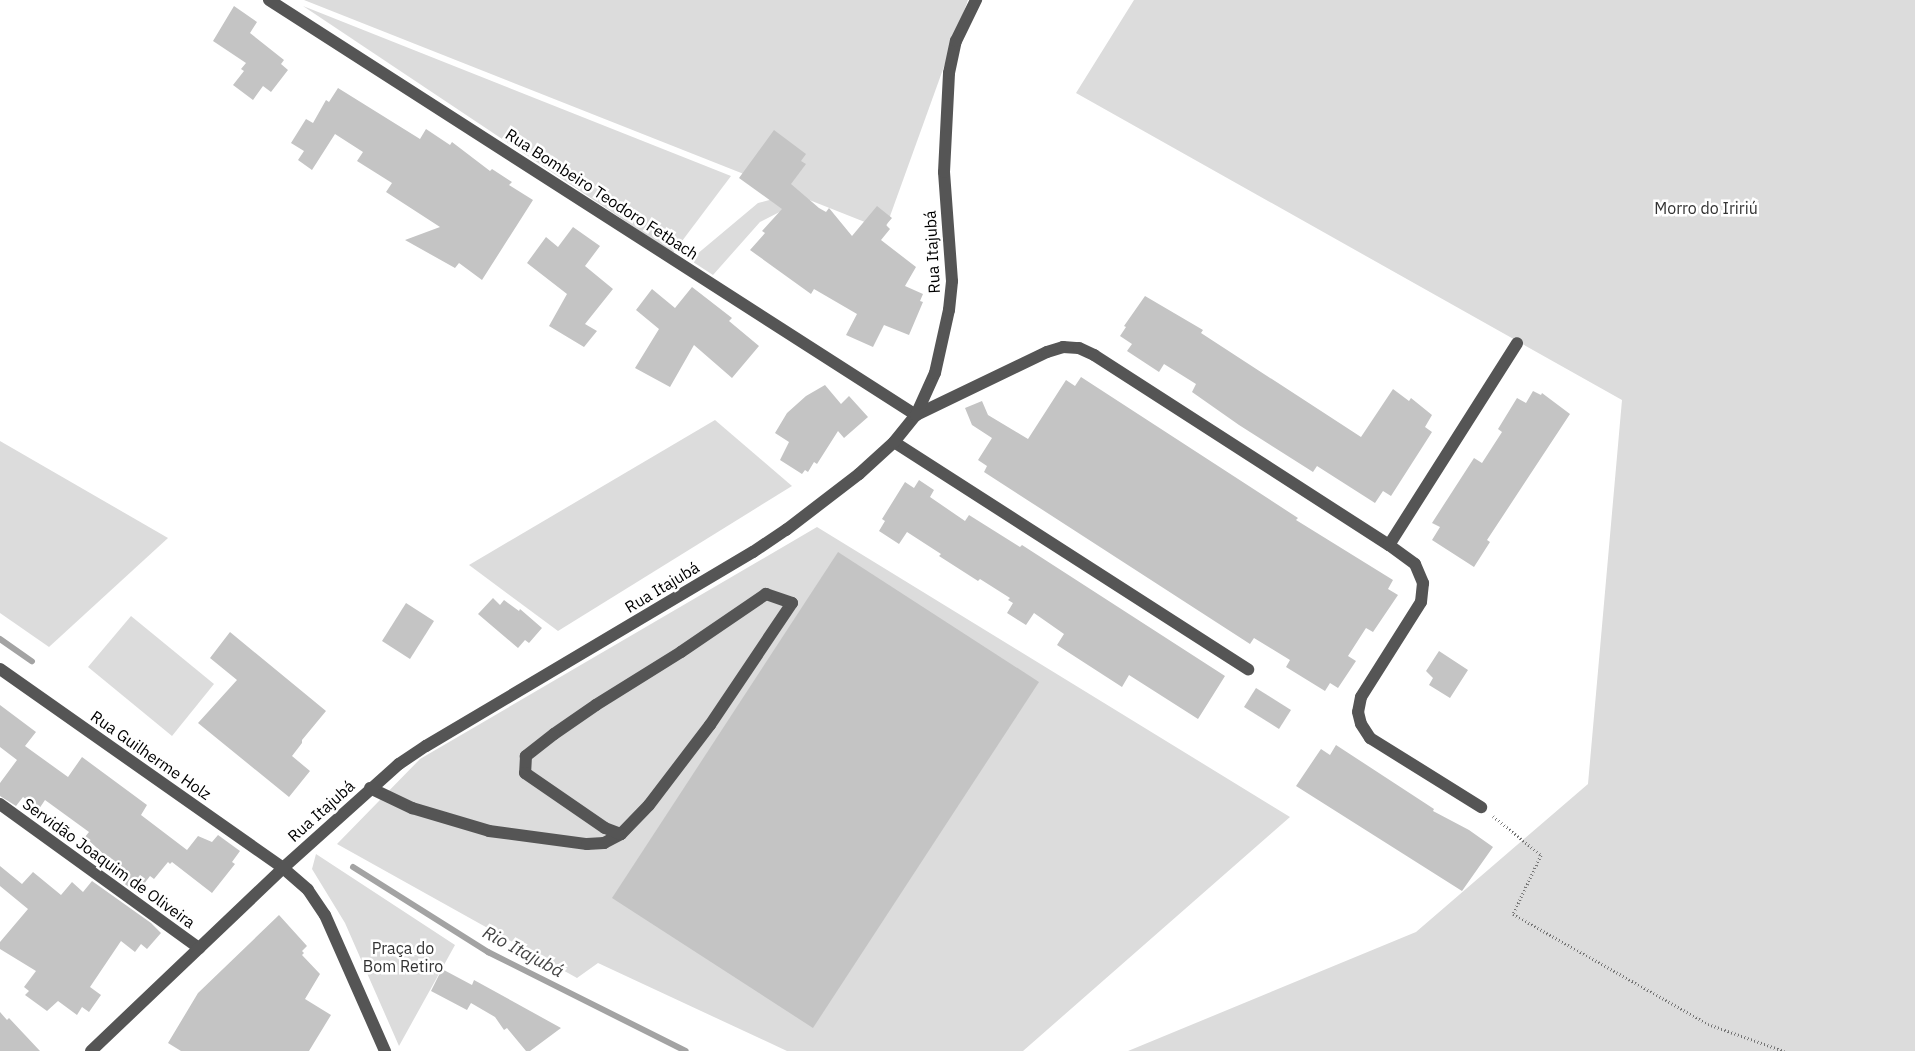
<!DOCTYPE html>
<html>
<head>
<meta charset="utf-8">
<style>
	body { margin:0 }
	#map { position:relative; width:1915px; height:1051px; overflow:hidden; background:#fff; font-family:"IBM Plex Sans",sans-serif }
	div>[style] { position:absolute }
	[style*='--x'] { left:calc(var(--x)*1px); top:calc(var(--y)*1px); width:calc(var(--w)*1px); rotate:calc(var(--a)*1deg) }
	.green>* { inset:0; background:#dcdcdc }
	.stream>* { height:6px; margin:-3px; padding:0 3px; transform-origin:3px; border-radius:3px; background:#a3a3a3 }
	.building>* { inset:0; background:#c4c4c4 }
	.path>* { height:3px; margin-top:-1.5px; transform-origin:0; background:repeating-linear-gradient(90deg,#777 0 1px,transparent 0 3.5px) }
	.minor>* { height:12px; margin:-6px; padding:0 6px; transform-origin:6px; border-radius:6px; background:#555 }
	span { translate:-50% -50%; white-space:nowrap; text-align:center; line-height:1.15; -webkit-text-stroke:5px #fff; paint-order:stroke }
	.street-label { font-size:16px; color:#000 }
	.park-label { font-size:16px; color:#333 }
	.water-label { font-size:18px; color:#444; font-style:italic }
</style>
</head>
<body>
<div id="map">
	<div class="green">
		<i style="clip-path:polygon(304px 0,968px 0,885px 230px)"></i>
		<i style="clip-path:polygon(1134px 0,1915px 0,1915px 1051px,1128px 1051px,1416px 932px,1588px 784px,1622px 400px,1076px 93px)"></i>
		<i style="clip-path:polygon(303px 6px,731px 176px,673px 253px)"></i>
		<i style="clip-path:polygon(788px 195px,801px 201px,760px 222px,713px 275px,690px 260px,758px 203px)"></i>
		<i style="clip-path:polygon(715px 420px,792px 486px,558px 631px,469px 565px)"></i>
		<i style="clip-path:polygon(0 441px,168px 538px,49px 647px,0 613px)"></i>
		<i style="clip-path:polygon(817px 527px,1290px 817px,1023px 1051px,787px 1051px,598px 963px,577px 978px,337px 844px,420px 759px)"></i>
		<i style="clip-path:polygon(131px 616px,214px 684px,172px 736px,88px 667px)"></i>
		<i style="clip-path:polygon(316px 854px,455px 945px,399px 1046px,345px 923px,312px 869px)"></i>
	</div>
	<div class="stream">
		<i style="--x:0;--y:639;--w:39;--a:35"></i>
		<i style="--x:353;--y:867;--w:160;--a:32.2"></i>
		<i style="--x:488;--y:952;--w:221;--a:26.6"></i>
	</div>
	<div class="building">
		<i style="clip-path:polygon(234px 6px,257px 22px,250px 33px,284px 60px,281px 64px,288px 70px,271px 92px,263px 86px,253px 100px,233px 85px,244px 71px,241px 69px,246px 63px,213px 41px)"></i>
		<i style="clip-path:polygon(338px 88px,420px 139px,426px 129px,450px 145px,452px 142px,490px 171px,492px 169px,512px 182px,509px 185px,533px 200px,482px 280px,459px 263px,455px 268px,405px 240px,440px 227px,386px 192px,392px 183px,357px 161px,363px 152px,335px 134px,312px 170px,298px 160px,304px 151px,291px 143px,306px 119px,313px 123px,326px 100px,329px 102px)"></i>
		<i style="clip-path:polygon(774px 130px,806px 154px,801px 161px,806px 164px,791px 184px,819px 208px,826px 212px,829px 208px,852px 236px,877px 206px,892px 218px,886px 225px,890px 229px,881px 240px,916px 267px,905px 286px,923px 294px,920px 301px,923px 302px,909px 335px,884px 325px,873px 347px,846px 335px,857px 314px,814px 289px,811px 294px,750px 250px,765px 233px,762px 231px,782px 209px,739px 178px)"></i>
		<i style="clip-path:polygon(573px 227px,600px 246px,585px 266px,613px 289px,585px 324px,597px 331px,584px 347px,549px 326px,567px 294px,527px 263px,546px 237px,558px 247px)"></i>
		<i style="clip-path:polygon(692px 287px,732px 318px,729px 321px,759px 346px,732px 378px,694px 345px,670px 387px,635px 368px,659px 329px,636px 310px,652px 289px,675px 308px)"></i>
		<i style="clip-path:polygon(1145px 296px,1203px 330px,1201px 333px,1361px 437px,1393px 389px,1409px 401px,1411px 398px,1432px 415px,1425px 427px,1432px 432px,1391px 496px,1383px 491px,1375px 503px,1317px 466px,1313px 472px,1239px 425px,1192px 392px,1196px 384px,1164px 364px,1159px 372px,1127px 351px,1132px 344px,1120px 336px,1126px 327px,1124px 326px)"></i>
		<i style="clip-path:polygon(1081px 377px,1298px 518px,1296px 520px,1393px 580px,1388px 589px,1398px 595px,1373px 632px,1366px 628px,1348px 656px,1356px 661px,1338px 688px,1330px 683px,1325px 691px,1286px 667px,1290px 660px,1254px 638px,1250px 644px,984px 472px,987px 466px,978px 460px,992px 438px,972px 425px,965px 408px,982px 401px,988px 415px,1028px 439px,1066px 380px,1075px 386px)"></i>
		<i style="clip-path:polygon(825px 385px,841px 404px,849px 396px,868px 417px,844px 438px,838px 431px,817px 464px,814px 462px,808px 472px,805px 470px,802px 474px,780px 460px,789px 442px,775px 433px,787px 413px,806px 396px)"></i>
		<i style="clip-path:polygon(1533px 391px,1541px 395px,1542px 393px,1570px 414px,1489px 537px,1487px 540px,1490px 542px,1474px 567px,1432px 540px,1440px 527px,1432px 523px,1474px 458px,1482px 463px,1502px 432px,1498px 429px,1517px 398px,1526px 403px)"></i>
		<i style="clip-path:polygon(919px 480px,934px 490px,930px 497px,965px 521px,969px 515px,1020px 547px,1022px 545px,1225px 676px,1198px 719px,1129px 675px,1122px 687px,1057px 645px,1064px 634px,1034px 613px,1026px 625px,1007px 613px,1013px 603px,1008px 600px,1010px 598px,980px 579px,978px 581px,939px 556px,941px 554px,907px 532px,899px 544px,879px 531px,885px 521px,882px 519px,905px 482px,914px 488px)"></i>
		<i style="clip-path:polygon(838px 552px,1039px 682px,813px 1028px,612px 898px)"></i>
		<i style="clip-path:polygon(493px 598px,500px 605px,504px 600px,519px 611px,520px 609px,542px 628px,529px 643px,525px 640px,518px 648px,478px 614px)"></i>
		<i style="clip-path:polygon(406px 603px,434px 621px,410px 659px,382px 641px)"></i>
		<i style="clip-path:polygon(230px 632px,326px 711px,302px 740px,302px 743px,292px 756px,310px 771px,289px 797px,198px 723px,237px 680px,210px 658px)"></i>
		<i style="clip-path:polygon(1439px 651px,1468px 670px,1450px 698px,1429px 685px,1433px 678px,1426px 671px)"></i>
		<i style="clip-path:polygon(1256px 688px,1291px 710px,1279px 729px,1244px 707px)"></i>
		<i style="clip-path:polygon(0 705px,36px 732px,25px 746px,68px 777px,82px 757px,147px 805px,141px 815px,187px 850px,198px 836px,212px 842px,218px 835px,240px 851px,232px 862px,235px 864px,212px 893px,172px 862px,170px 864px,168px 862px,154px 879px,150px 876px,137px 893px,103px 868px,110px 860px,85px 837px,89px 832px,45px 800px,39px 809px,23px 797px,16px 806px,0 796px,0 783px,17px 760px,0 747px)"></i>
		<i style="clip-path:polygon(1336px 745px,1434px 809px,1433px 811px,1469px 830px,1493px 847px,1462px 891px,1296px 786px,1321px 749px,1330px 755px)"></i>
		<i style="clip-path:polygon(0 866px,22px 884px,33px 872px,61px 895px,72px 882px,83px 892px,92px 881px,151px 923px,161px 933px,147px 949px,141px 944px,135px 952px,121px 941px,90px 987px,101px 995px,89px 1012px,82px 1007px,77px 1015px,58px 1001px,47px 1011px,25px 995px,29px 991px,24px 987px,36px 971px,0 949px,0 942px,28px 909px,0 886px)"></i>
		<i style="clip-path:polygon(279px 915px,307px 946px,302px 951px,304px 953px,302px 955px,320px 974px,305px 999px,331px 1015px,309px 1051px,181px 1051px,168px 1043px,198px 993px)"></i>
		<i style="clip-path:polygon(442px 969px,472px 985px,474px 980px,561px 1028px,530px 1051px,526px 1051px,507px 1028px,504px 1030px,495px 1017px,471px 1003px,467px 1010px,431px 991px)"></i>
		<i style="clip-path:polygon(0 1012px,7px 1020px,9px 1018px,40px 1051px,0 1051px)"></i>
	</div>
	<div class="path">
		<i style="--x:1493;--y:816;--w:62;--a:39.1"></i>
		<i style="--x:1541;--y:855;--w:65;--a:115.4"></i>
		<i style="--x:1513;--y:914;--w:224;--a:29.4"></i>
		<i style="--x:1708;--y:1024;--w:81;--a:19.6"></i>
	</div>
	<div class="minor">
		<i style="--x:269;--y:0;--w:769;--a:32.68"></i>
		<i style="--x:916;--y:415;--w:145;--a:-25.7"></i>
		<i style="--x:1047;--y:352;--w:17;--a:-17"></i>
		<i style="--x:1063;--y:347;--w:16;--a:4"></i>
		<i style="--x:1079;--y:348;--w:17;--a:25"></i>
		<i style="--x:1094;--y:355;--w:351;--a:32.8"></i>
		<i style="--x:1389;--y:545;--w:32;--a:36"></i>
		<i style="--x:1415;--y:564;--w:21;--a:67"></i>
		<i style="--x:1423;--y:583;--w:19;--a:96"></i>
		<i style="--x:1421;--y:602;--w:112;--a:122.3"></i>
		<i style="--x:1361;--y:697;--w:15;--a:101"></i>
		<i style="--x:1358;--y:712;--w:12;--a:76"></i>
		<i style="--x:1361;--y:724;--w:17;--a:57"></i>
		<i style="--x:1370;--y:738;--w:131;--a:31.9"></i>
		<i style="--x:894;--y:442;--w:421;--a:32.7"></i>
		<i style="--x:1389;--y:545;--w:239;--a:-57.6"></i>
		<i style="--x:0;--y:669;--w:346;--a:35.1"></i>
		<i style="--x:283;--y:868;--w:33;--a:41"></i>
		<i style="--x:308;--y:890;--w:30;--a:56"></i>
		<i style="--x:325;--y:915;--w:149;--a:66.2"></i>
		<i style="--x:370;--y:788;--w:47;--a:25.5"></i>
		<i style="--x:412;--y:808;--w:80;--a:16.6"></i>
		<i style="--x:489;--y:831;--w:99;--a:7.6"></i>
		<i style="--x:587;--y:844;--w:17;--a:-3"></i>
		<i style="--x:604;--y:843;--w:19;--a:-28"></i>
		<i style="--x:621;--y:834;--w:40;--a:-46"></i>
		<i style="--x:649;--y:805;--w:101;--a:-52.7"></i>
		<i style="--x:710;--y:725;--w:147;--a:-56.1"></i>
		<i style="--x:792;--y:603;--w:28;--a:-161"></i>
		<i style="--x:766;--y:594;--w:103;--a:145.7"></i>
		<i style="--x:681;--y:652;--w:100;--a:148.1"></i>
		<i style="--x:596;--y:705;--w:51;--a:145.4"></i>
		<i style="--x:554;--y:734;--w:36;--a:142"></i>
		<i style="--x:526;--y:756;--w:17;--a:93"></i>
		<i style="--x:525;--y:773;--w:97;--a:34.5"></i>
		<i style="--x:605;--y:828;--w:17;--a:21"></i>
		<i style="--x:0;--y:804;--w:246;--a:35.9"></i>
		<i style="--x:91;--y:1051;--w:265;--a:-43.6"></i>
		<i style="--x:283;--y:868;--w:156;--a:-41.9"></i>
		<i style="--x:399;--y:764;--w:32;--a:-34"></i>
		<i style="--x:426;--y:746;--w:380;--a:-30.7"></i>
		<i style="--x:753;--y:552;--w:40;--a:-34"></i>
		<i style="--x:786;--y:530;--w:92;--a:-37.5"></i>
		<i style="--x:859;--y:474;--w:47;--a:-42.4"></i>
		<i style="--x:894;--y:442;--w:35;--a:-51"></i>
		<i style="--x:916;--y:415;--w:46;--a:-65.7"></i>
		<i style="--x:935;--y:373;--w:65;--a:-77.5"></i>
		<i style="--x:949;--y:310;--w:29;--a:-84"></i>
		<i style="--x:952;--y:281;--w:109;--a:-94.2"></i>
		<i style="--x:944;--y:172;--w:99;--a:-87.1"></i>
		<i style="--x:949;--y:73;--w:33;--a:-78"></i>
		<i style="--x:956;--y:41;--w:46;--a:-64"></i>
	</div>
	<div class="street-label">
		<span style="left:602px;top:194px;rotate:33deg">Rua Bombeiro Teodoro Fetbach</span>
		<span style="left:932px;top:252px;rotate:-93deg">Rua Itajubá</span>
		<span style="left:662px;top:587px;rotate:-31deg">Rua Itajubá</span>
		<span style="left:151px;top:755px;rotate:35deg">Rua Guilherme Holz</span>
		<span style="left:321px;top:811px;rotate:-42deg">Rua Itajubá</span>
		<span style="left:109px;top:863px;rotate:36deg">Servidão Joaquim de Oliveira</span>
	</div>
	<div class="park-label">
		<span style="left:1706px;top:208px">Morro do Iririú</span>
		<span style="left:403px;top:957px">Praça do<br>Bom Retiro</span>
	</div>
	<div class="water-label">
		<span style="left:523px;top:952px;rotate:28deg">Rio Itajubá</span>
	</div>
</div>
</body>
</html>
